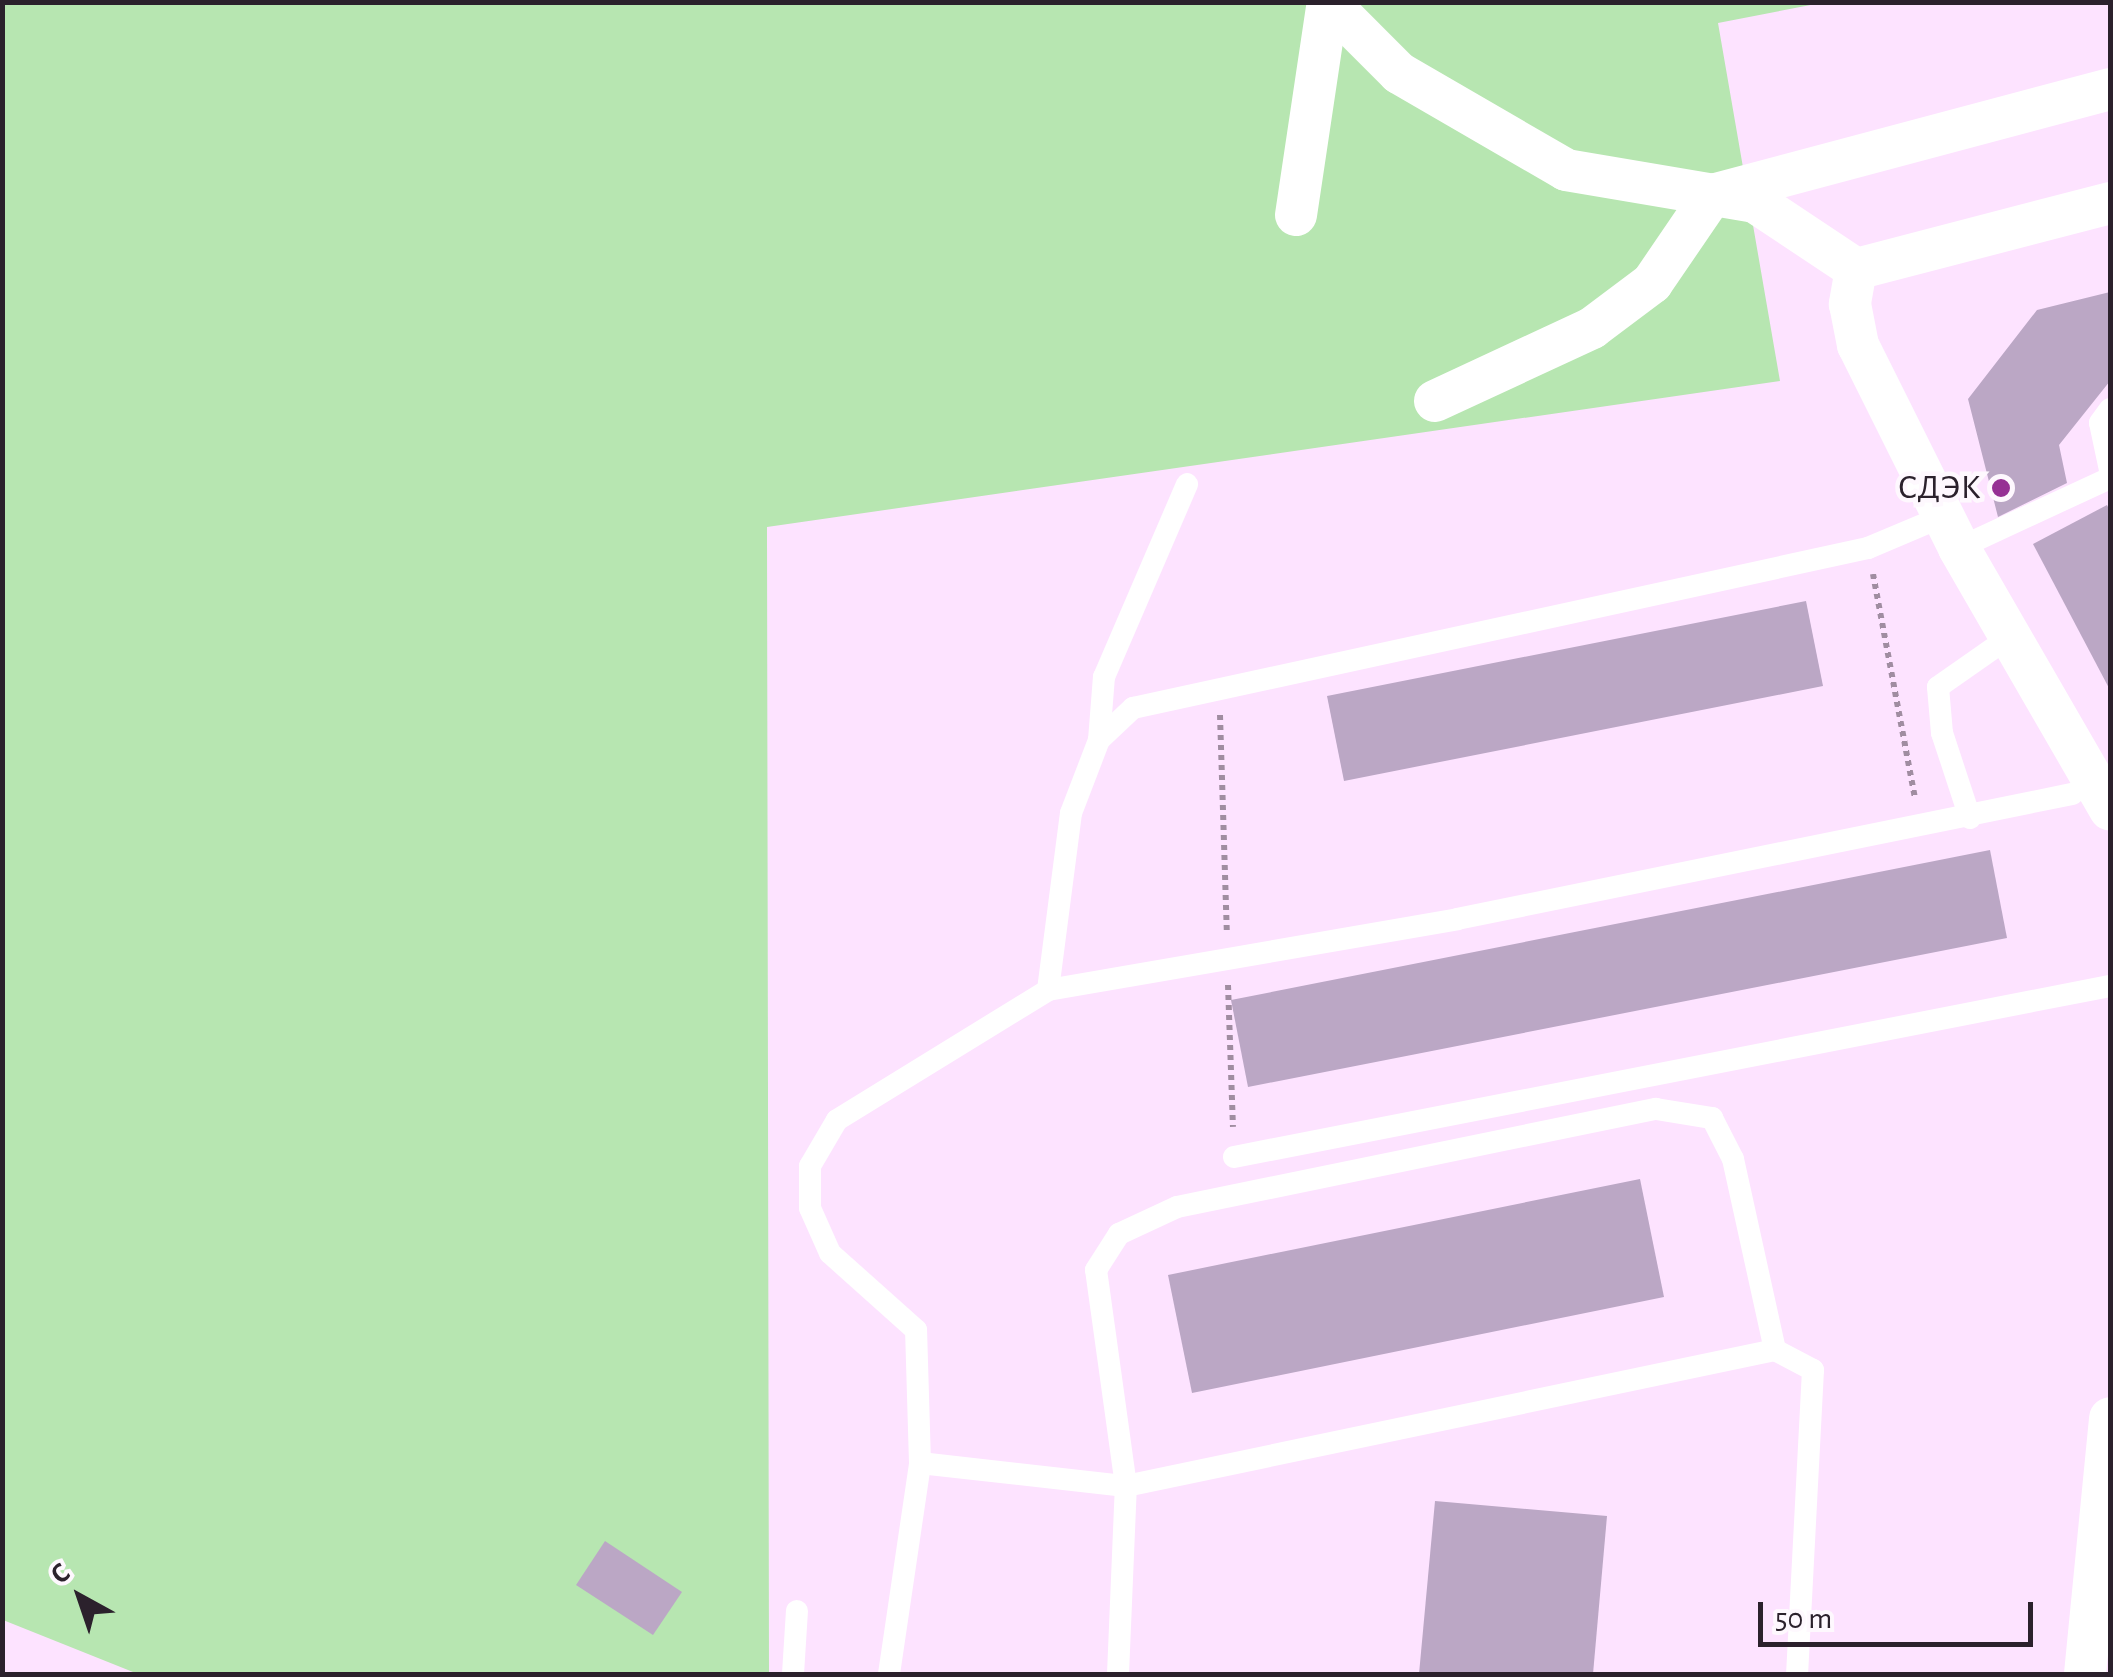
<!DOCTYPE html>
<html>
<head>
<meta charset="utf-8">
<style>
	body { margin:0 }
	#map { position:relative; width:2113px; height:1677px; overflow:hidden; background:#fde3ff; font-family:"Alegreya Sans",sans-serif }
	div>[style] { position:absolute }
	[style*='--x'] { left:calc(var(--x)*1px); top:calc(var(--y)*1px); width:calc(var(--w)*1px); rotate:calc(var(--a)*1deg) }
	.green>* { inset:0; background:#b7e6b1 }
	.building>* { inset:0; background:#bba7c5 }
	.path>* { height:6px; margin-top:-3px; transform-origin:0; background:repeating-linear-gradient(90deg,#a08da1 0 5px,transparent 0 10px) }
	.lane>* { height:22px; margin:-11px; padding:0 11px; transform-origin:11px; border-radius:11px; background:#fff }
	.street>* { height:42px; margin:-21px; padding:0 21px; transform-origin:21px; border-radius:21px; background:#fff }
	.dots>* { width:28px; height:28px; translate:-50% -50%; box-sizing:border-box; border:5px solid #fef8fe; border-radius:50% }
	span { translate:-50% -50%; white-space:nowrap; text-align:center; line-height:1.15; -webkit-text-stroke:9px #fef8fe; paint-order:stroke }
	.poi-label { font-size:35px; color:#2b212c }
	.right { translate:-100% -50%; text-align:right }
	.frame { position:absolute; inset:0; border:5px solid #2b212c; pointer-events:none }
	.north { position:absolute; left:30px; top:1547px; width:100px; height:100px; -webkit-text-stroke:8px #fef8fe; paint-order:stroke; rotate:320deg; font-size:28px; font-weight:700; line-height:40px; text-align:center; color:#2b212c }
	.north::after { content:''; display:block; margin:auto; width:35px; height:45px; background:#2b212c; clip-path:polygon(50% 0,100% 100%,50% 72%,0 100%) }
	.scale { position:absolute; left:1758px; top:1602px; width:275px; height:45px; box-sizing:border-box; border:5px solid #2b212c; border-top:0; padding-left:12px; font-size:30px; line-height:35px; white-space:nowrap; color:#2b212c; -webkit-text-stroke:8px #fef8fe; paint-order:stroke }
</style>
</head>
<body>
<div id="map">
	<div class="green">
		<i style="clip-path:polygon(2px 3px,1821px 3px,1718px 23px,1780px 381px,767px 527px,769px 1674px,138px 1674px,3px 1620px)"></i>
	</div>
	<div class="building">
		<i style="clip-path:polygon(2110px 292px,2110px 381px,2059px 445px,2067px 483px,1998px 517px,1968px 399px,2037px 310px)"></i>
		<i style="clip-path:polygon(2107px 505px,2110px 511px,2110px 690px,2033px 544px)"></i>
		<i style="clip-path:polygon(1806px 601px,1823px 686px,1344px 781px,1327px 696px)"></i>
		<i style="clip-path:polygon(1990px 850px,2007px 938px,1248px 1087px,1231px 1000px)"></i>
		<i style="clip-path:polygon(1640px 1179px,1664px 1297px,1192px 1393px,1168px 1275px)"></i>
		<i style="clip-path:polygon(1435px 1501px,1607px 1516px,1593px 1674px,1419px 1674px)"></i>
		<i style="clip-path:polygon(605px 1541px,682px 1592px,653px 1635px,576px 1585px)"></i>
	</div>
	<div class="path">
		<i style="--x:1873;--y:574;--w:228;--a:79.4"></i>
		<i style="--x:1220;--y:715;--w:217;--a:88.2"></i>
		<i style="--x:1228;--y:985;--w:142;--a:88"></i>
	</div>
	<div class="lane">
		<i style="--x:2110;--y:409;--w:17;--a:126"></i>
		<i style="--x:2100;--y:423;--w:48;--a:78"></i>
		<i style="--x:1959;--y:548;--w:166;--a:-24.9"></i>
		<i style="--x:1099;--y:740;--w:63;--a:-85.5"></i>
		<i style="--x:1104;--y:677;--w:210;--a:-66.7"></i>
		<i style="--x:1970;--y:818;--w:89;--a:-108.2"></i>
		<i style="--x:1942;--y:733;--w:46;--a:-95"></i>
		<i style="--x:1938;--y:687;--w:68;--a:-34.9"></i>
		<i style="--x:1048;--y:990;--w:178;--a:-82.6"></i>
		<i style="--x:1071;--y:813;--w:78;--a:-69"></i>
		<i style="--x:1099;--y:740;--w:47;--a:-43.3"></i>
		<i style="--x:1133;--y:708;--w:752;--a:-12.28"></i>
		<i style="--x:1868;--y:548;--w:62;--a:-22.8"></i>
		<i style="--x:1234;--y:1157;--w:893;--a:-11.05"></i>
		<i style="--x:920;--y:1463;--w:207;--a:6.4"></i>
		<i style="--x:1126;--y:1486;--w:663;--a:-11.84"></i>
		<i style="--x:1775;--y:1350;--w:43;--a:27.8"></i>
		<i style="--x:1813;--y:1370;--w:304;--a:93"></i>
		<i style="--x:793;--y:1674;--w:63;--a:-86.4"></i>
		<i style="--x:889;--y:1674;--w:213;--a:-81.6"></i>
		<i style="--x:920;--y:1463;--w:133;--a:-91.7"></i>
		<i style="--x:916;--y:1330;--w:115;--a:-138.2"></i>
		<i style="--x:830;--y:1253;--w:49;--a:-114"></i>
		<i style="--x:810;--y:1208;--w:42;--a:-90"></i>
		<i style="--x:810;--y:1166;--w:53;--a:-59.6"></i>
		<i style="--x:837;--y:1120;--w:248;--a:-31.6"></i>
		<i style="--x:1048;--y:990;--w:415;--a:-9.8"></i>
		<i style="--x:1457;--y:919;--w:628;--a:-11.49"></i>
		<i style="--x:1118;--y:1674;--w:188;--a:-87.6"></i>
		<i style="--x:1126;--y:1486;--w:218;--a:-97.9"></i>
		<i style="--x:1096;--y:1270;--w:43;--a:-57.4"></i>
		<i style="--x:1119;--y:1234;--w:64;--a:-25"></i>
		<i style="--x:1177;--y:1207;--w:489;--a:-11.6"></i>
		<i style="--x:1656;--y:1109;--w:57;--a:9.1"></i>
		<i style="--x:1712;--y:1118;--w:46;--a:62.9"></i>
		<i style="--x:1733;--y:1159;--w:196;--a:77.6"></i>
	</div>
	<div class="street">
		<i style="--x:1329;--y:3;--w:99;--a:45"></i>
		<i style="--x:1399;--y:73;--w:193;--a:30.1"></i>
		<i style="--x:1566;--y:170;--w:192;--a:9.6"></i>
		<i style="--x:1755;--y:202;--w:121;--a:33.6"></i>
		<i style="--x:2110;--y:203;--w:262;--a:165.4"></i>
		<i style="--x:1856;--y:269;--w:36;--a:100"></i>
		<i style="--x:1850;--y:304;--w:42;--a:79"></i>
		<i style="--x:1858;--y:345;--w:227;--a:63.5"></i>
		<i style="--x:1959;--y:548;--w:302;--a:60"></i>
		<i style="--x:1296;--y:215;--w:215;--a:-81.5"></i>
		<i style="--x:1435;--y:401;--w:173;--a:-24.9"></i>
		<i style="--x:1592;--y:328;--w:75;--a:-36.9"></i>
		<i style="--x:1652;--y:283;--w:107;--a:-55.7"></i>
		<i style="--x:1712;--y:195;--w:412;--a:-14.9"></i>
		<i style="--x:2085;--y:1674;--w:257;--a:-84.4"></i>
	</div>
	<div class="dots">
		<i style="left:2001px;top:488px;background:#963094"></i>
	</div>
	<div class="poi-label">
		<span class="right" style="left:1981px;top:488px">СДЭК</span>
	</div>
	<div class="frame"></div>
	<div class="north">С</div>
	<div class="scale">50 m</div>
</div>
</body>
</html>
